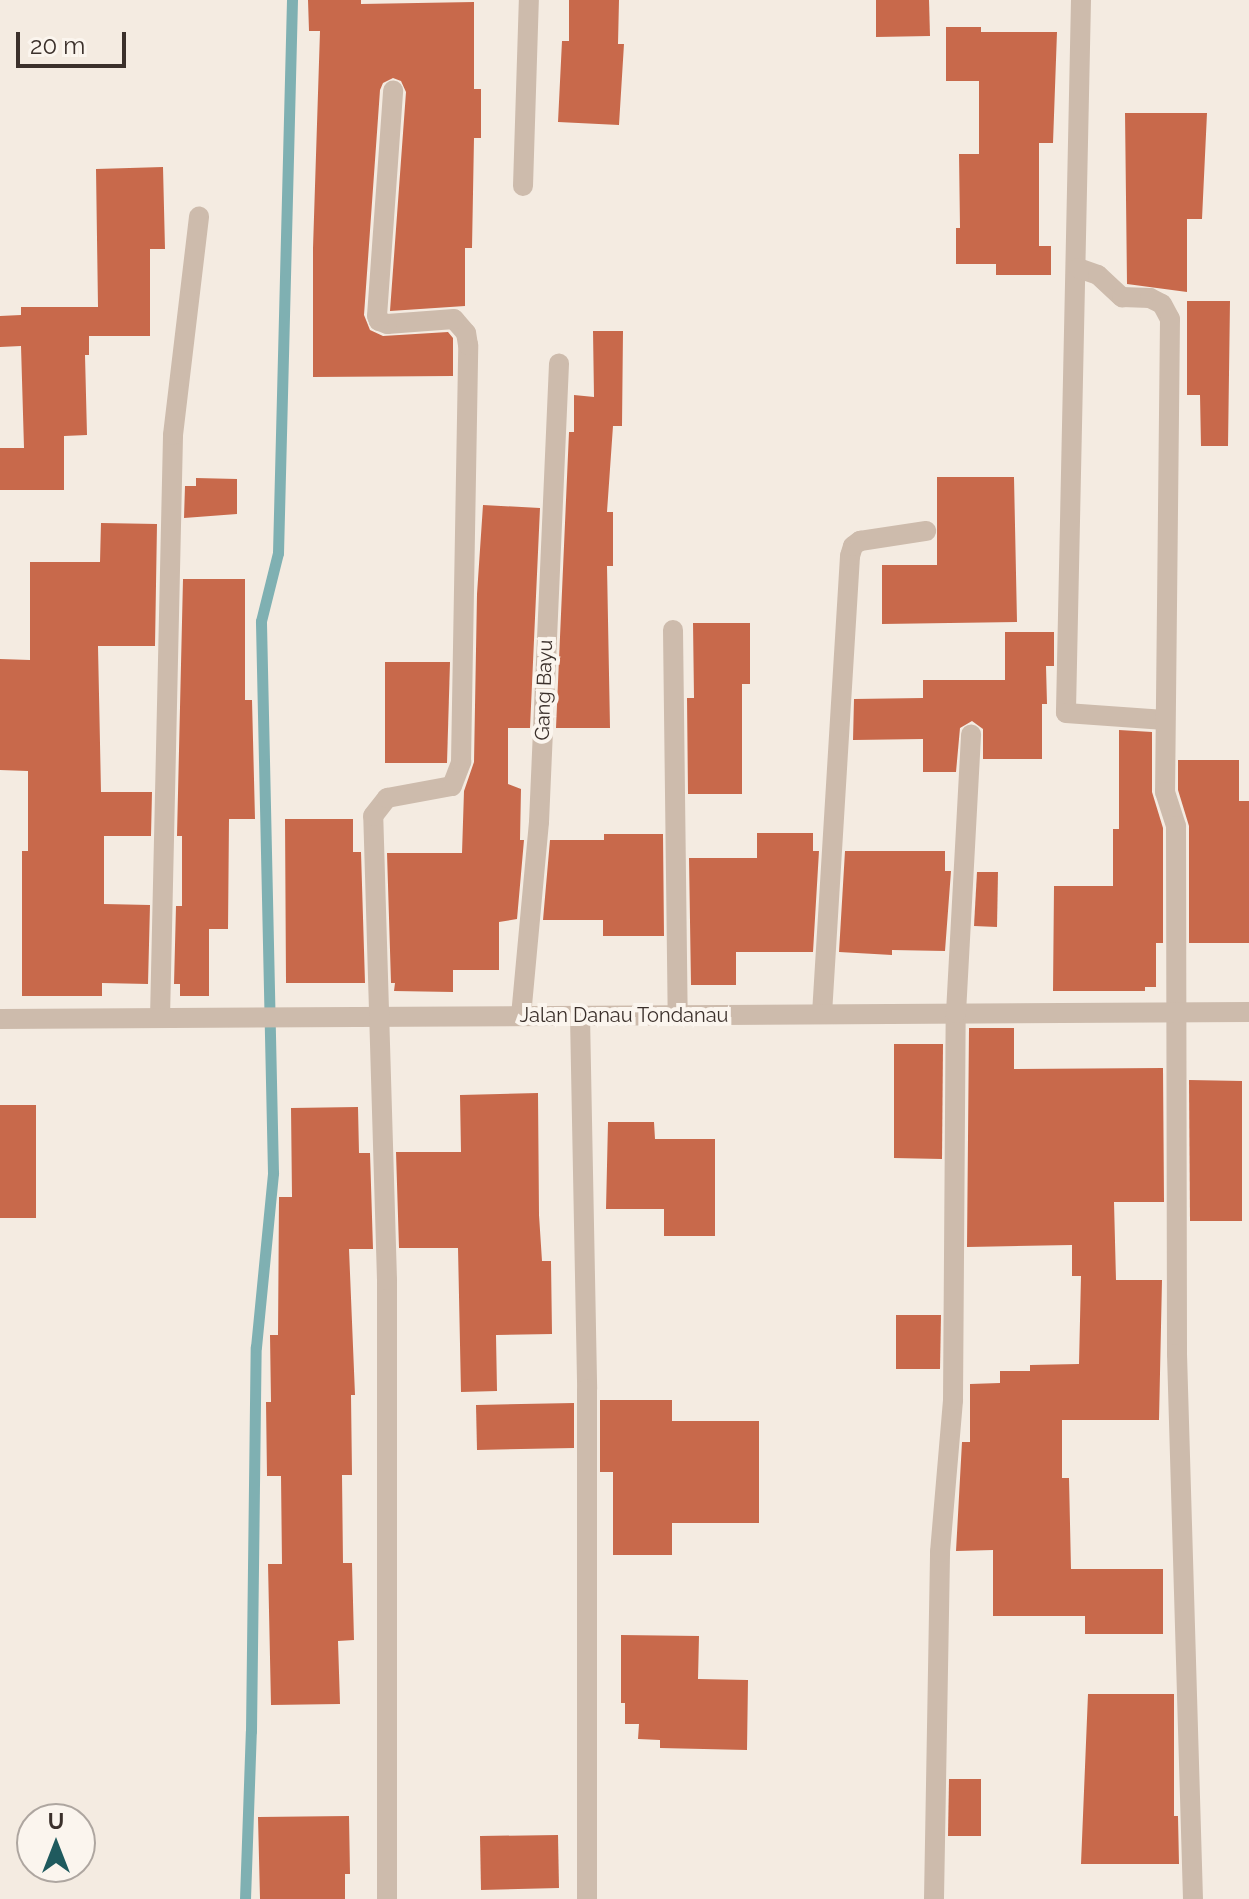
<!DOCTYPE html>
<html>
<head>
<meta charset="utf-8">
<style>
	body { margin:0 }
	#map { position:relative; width:1249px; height:1899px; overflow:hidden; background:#f4ebe1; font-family:Raleway,sans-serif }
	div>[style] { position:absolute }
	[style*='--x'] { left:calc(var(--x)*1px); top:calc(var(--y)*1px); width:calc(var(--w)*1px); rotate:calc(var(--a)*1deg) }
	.stream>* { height:11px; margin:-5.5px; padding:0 5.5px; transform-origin:5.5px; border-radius:5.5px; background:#7fb0b2 }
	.building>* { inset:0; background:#c8694b }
	.minor>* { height:20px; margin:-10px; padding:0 10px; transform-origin:10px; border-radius:10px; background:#cdbbac }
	span { translate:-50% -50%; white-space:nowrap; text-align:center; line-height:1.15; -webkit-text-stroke:8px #fbf5ee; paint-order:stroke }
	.street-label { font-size:20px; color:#3b302b }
	.north { position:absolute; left:16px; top:1803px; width:80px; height:80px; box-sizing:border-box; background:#fbf5ee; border:2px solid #aea6a0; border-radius:50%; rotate:0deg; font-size:22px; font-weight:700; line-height:32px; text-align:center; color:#3b302b }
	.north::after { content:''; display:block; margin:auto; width:28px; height:36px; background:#1f5a5e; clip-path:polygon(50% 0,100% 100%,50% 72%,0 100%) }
	.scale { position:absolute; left:16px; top:32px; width:110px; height:36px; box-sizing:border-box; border:4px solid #3b302b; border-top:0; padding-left:10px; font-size:24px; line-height:28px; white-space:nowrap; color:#3b302b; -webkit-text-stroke:6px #fbf5ee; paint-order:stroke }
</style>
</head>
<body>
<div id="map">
	<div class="stream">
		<i style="--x:245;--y:1899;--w:168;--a:-88"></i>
		<i style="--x:251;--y:1731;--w:384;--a:-89.3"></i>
		<i style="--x:256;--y:1347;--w:175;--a:-84.4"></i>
		<i style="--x:273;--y:1173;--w:552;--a:-91.25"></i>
		<i style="--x:261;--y:621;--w:70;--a:-76"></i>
		<i style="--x:278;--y:553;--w:553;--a:-88.55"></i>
	</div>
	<div class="building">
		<i style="clip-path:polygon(308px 0,361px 0,361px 4px,474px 2px,474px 89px,481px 89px,481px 138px,474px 138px,472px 248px,465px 248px,465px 306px,390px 311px,406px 92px,401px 81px,393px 78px,383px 83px,380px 90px,364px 315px,370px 330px,383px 336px,448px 332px,453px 338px,453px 376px,313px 377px,313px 248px,320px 31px,309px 31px)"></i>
		<i style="clip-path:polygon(569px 0,619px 0,618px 44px,624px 44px,619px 125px,558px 122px,562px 41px,569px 41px)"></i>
		<i style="clip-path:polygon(876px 0,929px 0,930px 36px,876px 37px)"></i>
		<i style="clip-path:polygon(946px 27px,981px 27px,981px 32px,1057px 32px,1053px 143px,1039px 143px,1039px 246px,1051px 246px,1051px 275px,996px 275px,996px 264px,956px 264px,956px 228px,960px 228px,959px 154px,979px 154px,979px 81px,946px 81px)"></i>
		<i style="clip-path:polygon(1125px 113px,1207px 113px,1202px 219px,1187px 219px,1187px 292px,1127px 284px)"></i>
		<i style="clip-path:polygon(163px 167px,165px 249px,150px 249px,150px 336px,89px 336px,89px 355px,85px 355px,87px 435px,64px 436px,64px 490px,0 490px,0 448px,24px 448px,21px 346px,0 347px,0 316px,21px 315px,21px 307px,98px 307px,96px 169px)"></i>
		<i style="clip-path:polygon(1187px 301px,1230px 301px,1228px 446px,1201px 446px,1200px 395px,1187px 395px)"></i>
		<i style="clip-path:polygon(593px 331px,623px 331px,622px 426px,613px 426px,607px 512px,613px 512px,613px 566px,607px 566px,610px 728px,556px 728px,569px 432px,574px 432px,574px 395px,594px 397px)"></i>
		<i style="clip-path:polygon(937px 477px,1014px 477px,1017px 622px,882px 624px,882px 565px,937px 565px)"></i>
		<i style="clip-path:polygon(196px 478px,237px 479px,237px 514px,184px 518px,185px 486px,196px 486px)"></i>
		<i style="clip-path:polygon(483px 505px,540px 508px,530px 728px,508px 728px,508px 784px,521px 789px,520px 840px,524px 840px,517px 919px,499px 922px,499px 970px,453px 970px,453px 992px,394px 991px,395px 983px,391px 983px,387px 853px,462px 853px,464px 791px,474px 762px,477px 594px)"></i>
		<i style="clip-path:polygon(101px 523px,157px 524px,155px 646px,98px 646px,101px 792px,152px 792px,151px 836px,104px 836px,104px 904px,150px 905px,148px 984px,102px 983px,102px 996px,22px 996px,22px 851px,28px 851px,28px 771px,0 770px,0 659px,30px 660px,30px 562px,100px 562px)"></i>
		<i style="clip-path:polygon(183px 579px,245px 579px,245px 700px,252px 700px,255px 819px,229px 819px,228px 929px,209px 929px,209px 996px,180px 996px,180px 984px,174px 984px,176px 906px,182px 906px,182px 836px,177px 836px)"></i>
		<i style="clip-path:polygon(693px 623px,750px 623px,750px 684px,742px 684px,742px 794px,688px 794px,687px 698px,694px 698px)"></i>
		<i style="clip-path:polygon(1005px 632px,1054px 632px,1054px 666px,1046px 666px,1047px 704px,1042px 704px,1042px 759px,983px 759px,983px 729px,972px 721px,960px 728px,956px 772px,923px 772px,923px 739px,853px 740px,854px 699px,923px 698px,923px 680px,1005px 680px)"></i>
		<i style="clip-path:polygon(385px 662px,450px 662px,447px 763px,385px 763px)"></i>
		<i style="clip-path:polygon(1119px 730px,1152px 732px,1152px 792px,1163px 828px,1163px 943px,1156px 943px,1156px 987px,1145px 987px,1145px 991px,1053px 991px,1054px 886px,1113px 886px,1113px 829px,1119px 829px)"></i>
		<i style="clip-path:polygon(1178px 760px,1239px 760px,1239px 801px,1249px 801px,1249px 943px,1189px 943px,1189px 826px,1178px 790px)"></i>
		<i style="clip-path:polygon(285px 819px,353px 819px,353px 852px,361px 852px,365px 983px,286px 983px)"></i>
		<i style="clip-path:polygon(757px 833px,813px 833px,813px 851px,819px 851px,813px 952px,736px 952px,736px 985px,691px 985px,689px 858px,757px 858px)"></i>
		<i style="clip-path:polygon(604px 834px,663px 834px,664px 936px,603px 936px,603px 920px,543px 920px,550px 840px,604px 840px)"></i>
		<i style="clip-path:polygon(845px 851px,945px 851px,945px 871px,951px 871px,945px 951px,892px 950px,892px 955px,839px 952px)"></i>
		<i style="clip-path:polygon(977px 872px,998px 872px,997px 927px,974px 926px)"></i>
		<i style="clip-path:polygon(969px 1028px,1014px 1028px,1014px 1069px,1163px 1068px,1164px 1202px,1114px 1202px,1116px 1280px,1162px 1280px,1159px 1420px,1062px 1420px,1062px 1478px,1069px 1478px,1071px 1569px,1163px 1569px,1163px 1634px,1085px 1634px,1085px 1616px,993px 1616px,993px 1550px,956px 1551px,962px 1442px,970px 1442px,970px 1384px,1000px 1383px,1000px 1371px,1030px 1371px,1030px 1365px,1079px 1364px,1081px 1276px,1072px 1276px,1072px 1245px,967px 1247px)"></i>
		<i style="clip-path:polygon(894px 1044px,943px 1044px,942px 1159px,894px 1158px)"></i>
		<i style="clip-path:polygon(1189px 1080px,1242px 1081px,1242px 1221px,1190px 1221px)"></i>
		<i style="clip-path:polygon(538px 1093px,539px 1215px,542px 1261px,551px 1261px,552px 1334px,496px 1335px,497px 1391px,461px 1392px,458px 1248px,399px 1248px,396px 1152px,461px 1152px,460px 1095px)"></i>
		<i style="clip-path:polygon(0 1105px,36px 1105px,36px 1218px,0 1218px)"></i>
		<i style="clip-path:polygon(358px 1107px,359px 1153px,370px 1153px,373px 1249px,349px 1249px,355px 1395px,351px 1395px,352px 1475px,342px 1475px,343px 1563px,352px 1563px,354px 1640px,338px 1641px,340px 1704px,271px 1705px,268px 1564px,282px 1564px,281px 1476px,267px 1476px,266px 1402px,271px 1402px,270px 1335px,278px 1335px,279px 1197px,292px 1197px,291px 1108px)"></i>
		<i style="clip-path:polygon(608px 1122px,654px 1122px,655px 1139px,715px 1139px,715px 1236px,664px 1236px,664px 1209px,606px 1209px)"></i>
		<i style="clip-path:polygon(896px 1315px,941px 1315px,940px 1369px,896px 1369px)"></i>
		<i style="clip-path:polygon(600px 1400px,672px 1400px,672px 1421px,759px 1421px,759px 1523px,672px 1523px,672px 1555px,613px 1555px,613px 1472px,600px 1472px)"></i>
		<i style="clip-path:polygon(574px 1403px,574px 1448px,477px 1450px,476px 1405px)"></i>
		<i style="clip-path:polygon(621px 1635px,699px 1636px,698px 1679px,748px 1680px,747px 1750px,660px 1748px,660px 1740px,638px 1739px,639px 1724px,625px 1724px,625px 1703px,621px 1703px)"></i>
		<i style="clip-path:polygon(1088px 1694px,1174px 1694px,1174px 1816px,1178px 1816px,1179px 1864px,1081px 1864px)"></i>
		<i style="clip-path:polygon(949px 1779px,981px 1779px,981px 1836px,948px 1836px)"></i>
		<i style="clip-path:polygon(349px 1816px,350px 1874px,345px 1874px,345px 1899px,260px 1899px,258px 1817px)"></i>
		<i style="clip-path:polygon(558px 1835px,559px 1888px,481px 1890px,480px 1836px)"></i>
	</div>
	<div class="minor">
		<i style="--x:1081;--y:0;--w:713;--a:91.21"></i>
		<i style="--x:1066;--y:713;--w:99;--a:4"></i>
		<i style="--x:523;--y:186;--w:186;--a:-88.2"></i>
		<i style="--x:1078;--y:268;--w:21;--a:19"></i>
		<i style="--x:1098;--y:275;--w:33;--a:43"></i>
		<i style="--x:1122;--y:297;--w:28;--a:2"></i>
		<i style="--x:1150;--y:298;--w:13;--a:27"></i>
		<i style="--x:1162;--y:304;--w:17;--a:62"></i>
		<i style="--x:1170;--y:319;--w:473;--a:90.6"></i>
		<i style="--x:1165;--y:792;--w:36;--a:72"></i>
		<i style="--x:1176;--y:826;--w:528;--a:89.89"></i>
		<i style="--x:1177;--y:1354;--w:545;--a:88.32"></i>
		<i style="--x:673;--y:630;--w:385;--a:89.3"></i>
		<i style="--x:822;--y:1014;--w:459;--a:-86.5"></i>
		<i style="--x:850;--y:556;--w:10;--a:-73"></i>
		<i style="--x:853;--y:546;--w:9;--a:-36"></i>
		<i style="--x:860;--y:541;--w:67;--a:-8.6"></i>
		<i style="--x:521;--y:1016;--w:195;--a:-84.7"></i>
		<i style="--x:539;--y:822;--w:459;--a:-87.5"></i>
		<i style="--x:580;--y:1016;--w:373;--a:88.9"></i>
		<i style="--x:587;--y:1389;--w:510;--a:90"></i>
		<i style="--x:160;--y:1018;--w:583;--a:-88.72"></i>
		<i style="--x:173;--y:435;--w:220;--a:-83.2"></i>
		<i style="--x:0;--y:1019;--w:1249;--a:-0.32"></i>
		<i style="--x:387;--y:1899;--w:619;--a:-90"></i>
		<i style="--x:387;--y:1280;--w:464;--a:-91.7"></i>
		<i style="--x:373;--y:816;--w:23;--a:-52"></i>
		<i style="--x:387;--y:798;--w:66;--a:-10.5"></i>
		<i style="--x:452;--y:786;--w:26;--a:-69"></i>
		<i style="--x:461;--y:762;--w:417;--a:-89"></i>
		<i style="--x:468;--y:345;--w:12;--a:-99"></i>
		<i style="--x:466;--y:333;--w:18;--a:-131"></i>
		<i style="--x:454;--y:319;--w:67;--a:175.7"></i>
		<i style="--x:387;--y:324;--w:9;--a:-159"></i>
		<i style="--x:379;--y:321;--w:5;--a:-112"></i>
		<i style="--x:377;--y:316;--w:226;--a:-85.9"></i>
		<i style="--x:934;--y:1899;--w:347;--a:-89"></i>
		<i style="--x:940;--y:1552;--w:153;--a:-85.1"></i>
		<i style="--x:953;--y:1400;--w:387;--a:-89.6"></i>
		<i style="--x:956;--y:1013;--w:279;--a:-86.9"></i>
	</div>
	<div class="street-label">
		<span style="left:544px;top:690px;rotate:-88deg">Gang Bayu</span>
		<span style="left:624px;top:1015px">Jalan Danau Tondanau</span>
	</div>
	<div class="north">U</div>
	<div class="scale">20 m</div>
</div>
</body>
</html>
